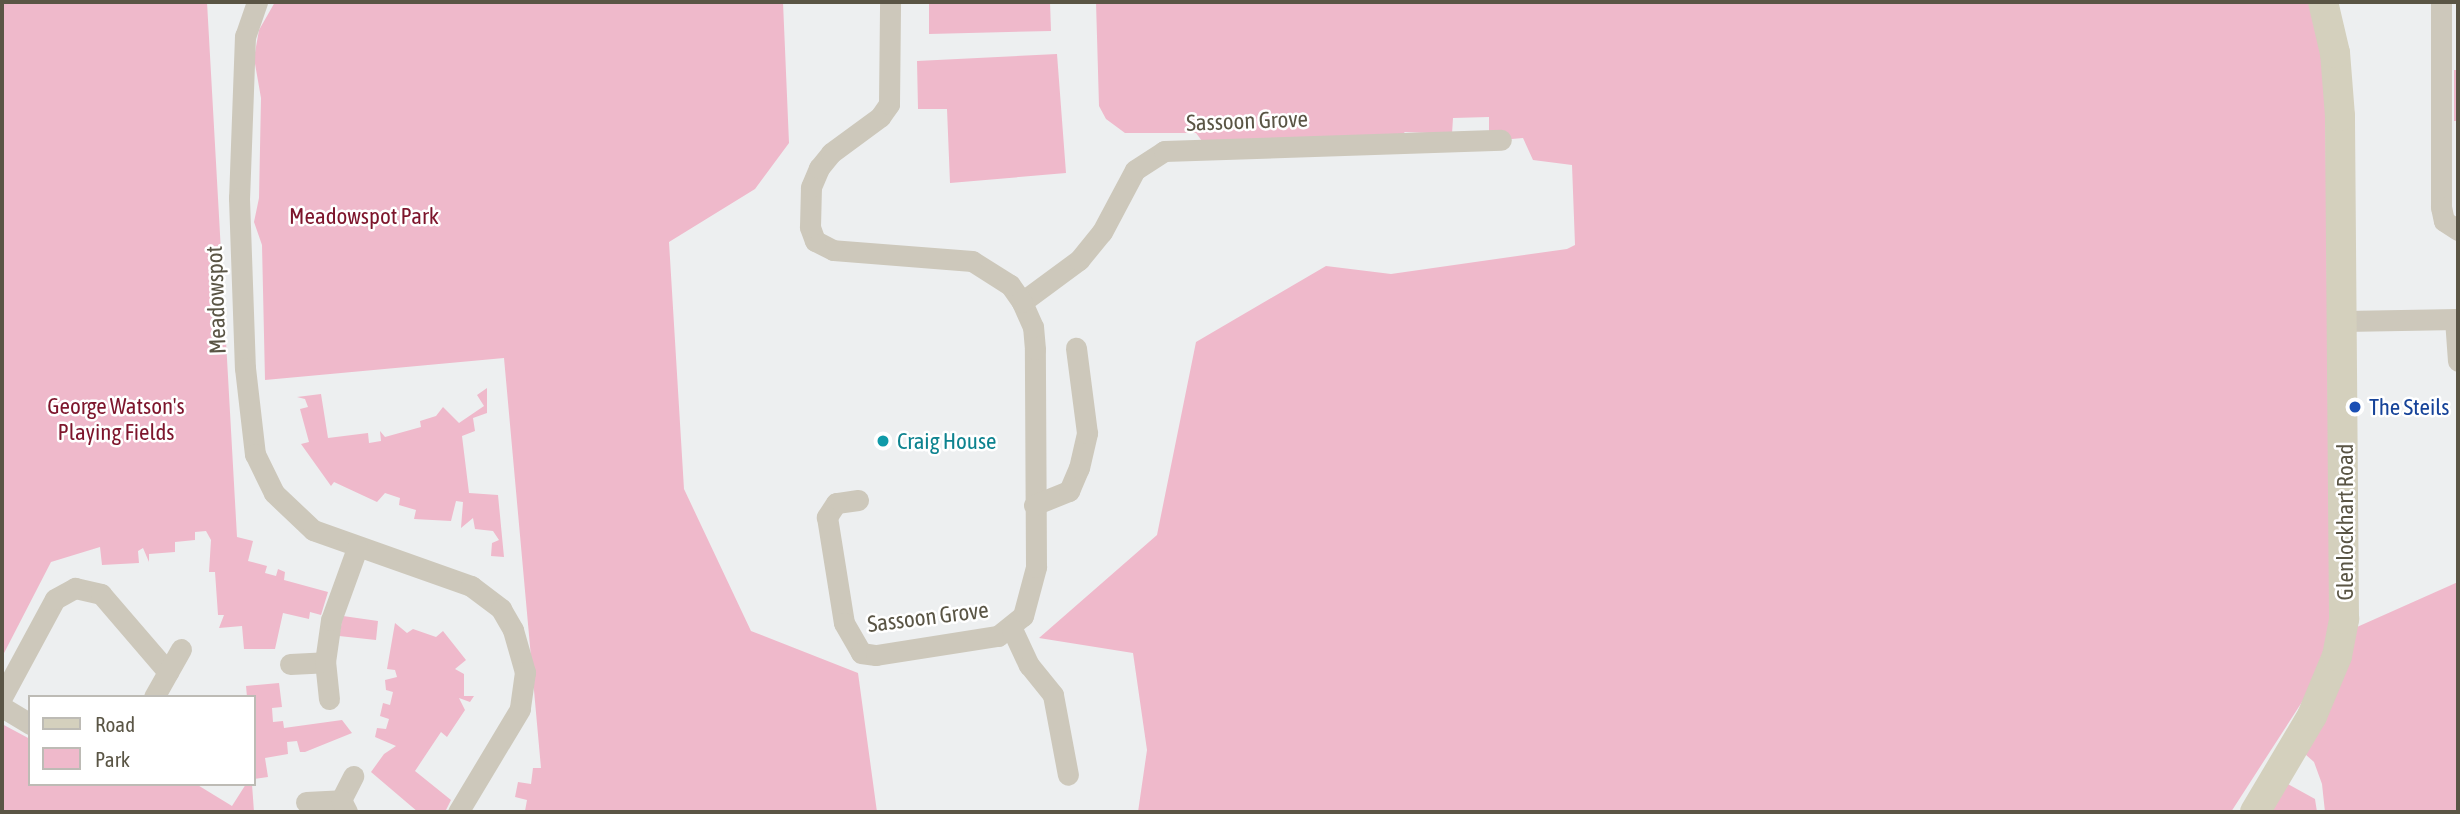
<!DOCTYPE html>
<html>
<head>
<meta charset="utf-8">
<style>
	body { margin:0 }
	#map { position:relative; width:2460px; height:814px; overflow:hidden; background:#edeff0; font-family:"Asap Condensed",sans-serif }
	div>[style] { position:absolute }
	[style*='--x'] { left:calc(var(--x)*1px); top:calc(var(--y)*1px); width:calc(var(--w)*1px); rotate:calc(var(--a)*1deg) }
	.green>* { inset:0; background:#efb9cb }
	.street>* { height:21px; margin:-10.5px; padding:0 10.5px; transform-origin:10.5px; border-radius:10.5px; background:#cdc8bb }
	.secondary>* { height:30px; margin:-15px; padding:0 15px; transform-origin:15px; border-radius:15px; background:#d4d0bd }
	.dots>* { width:19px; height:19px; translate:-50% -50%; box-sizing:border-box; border:4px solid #fff; border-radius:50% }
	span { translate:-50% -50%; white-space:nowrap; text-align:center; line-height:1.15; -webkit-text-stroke:5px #fff; paint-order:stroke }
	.street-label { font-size:23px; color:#5a5545 }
	.park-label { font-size:23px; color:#7d152c }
	.transit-label { font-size:23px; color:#164399 }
	.left { translate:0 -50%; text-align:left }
	.culture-label { font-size:23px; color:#0d838f }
	.frame { position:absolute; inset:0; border:4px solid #5a5545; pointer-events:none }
	.legend { position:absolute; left:28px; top:695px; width:228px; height:91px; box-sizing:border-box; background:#fff; border:2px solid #bdbbb5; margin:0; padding:9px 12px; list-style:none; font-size:21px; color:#5a5545 }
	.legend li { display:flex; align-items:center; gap:14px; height:35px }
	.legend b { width:35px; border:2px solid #bdbbb5 }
</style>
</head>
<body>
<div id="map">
	<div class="green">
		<i style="clip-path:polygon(2px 2px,207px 2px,237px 537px,253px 541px,248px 561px,267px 566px,265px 573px,276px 576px,278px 569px,285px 572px,284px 580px,328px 592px,321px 615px,310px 612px,309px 619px,283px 613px,275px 649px,244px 649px,242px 626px,219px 628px,224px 615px,218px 615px,215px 572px,209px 572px,211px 540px,206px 531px,195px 532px,195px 540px,175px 542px,175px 552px,149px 554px,149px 562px,143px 548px,138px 551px,139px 563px,102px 565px,100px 547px,51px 562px,2px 657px)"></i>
		<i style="clip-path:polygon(275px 2px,783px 2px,789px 143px,755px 189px,669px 242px,684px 489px,751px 631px,858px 673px,877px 812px,512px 812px,525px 811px,527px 800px,515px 797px,518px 782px,531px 784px,533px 768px,541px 768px,504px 358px,265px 380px,262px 245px,254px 222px,259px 198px,261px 98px,254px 58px,259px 30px)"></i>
		<i style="clip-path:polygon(929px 2px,1050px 2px,1051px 31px,929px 34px)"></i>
		<i style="clip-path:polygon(1096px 2px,2312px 2px,2325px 54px,2330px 642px,2311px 688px,2231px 812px,1138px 812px,1147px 750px,1133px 653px,1039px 638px,1157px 535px,1196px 342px,1326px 266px,1391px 274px,1567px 249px,1575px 245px,1572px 165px,1533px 160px,1523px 138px,1489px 141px,1489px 117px,1453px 118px,1452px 134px,1405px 132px,1400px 136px,1202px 141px,1196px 133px,1125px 133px,1106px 119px,1099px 106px)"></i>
		<i style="clip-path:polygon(1057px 54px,1066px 173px,950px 183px,947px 109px,918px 109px,917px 61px)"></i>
		<i style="clip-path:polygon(2454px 70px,2458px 70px,2458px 121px,2454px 121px)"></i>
		<i style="clip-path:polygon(487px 388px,487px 413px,473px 418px,475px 431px,462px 436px,469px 493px,498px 495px,504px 557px,491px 556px,492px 543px,499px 540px,493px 531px,475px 529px,473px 518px,461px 528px,463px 502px,456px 501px,451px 521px,414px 519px,416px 510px,399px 505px,400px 498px,385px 493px,377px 502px,334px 482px,331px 486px,301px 444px,309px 442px,300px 409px,308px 407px,305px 399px,297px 397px,321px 394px,328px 438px,368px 433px,369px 443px,381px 441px,380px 431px,385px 437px,421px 427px,420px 421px,436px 416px,443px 407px,459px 423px,484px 406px,477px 395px)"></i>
		<i style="clip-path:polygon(2458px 582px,2458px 812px,2325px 812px,2322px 784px,2314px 762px,2305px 754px,2357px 627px)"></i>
		<i style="clip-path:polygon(343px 616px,378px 621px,376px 640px,339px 636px)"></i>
		<i style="clip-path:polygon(395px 623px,407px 633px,413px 629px,436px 637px,443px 631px,466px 660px,455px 669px,464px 674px,464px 696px,474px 696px,470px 702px,459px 698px,465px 710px,447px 737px,441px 732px,415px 771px,451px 800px,445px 812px,418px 812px,371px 772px,384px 754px,396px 746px,375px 737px,377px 728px,386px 729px,389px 719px,380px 716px,383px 703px,390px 705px,393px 692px,386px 690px,385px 680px,397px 677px,395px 670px,387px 669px)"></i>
		<i style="clip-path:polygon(279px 683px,282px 707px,272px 708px,273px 722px,283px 721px,284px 728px,342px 720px,352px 733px,305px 752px,300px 752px,297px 741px,287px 742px,288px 754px,265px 758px,268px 777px,254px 779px,254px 697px,247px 697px,246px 686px)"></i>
		<i style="clip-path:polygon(2px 724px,30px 739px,30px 784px,196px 784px,232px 806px,246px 784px,252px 784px,254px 812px,2px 812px)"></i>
		<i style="clip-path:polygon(2284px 782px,2315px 799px,2317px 812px,2266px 812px)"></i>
	</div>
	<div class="street">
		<i style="--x:257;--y:2;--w:36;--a:109"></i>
		<i style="--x:245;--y:36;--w:162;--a:92.1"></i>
		<i style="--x:239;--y:198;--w:170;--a:88"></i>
		<i style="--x:245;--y:368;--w:87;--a:83.4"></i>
		<i style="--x:255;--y:454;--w:43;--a:64"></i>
		<i style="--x:274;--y:493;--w:54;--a:43.5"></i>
		<i style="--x:313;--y:530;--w:168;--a:19.5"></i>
		<i style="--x:471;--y:586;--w:38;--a:37"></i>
		<i style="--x:501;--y:609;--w:24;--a:60"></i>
		<i style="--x:513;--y:630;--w:44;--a:74.1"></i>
		<i style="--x:525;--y:672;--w:37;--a:98"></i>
		<i style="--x:520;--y:709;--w:120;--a:121"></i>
		<i style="--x:2441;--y:2;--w:205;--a:90"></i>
		<i style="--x:2441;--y:207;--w:14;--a:78"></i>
		<i style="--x:2444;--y:221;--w:17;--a:33"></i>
		<i style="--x:1022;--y:302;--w:71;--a:-36.4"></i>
		<i style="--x:1079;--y:260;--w:36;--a:-51"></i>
		<i style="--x:1102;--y:232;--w:70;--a:-62"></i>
		<i style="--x:1135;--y:170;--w:35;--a:-33"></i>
		<i style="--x:1164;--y:151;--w:337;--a:-1.9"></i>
		<i style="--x:2455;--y:319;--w:42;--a:85.9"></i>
		<i style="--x:2344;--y:321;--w:114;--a:-1"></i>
		<i style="--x:858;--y:500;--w:22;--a:172"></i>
		<i style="--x:836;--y:503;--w:17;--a:123"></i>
		<i style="--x:827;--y:517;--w:107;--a:80.9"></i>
		<i style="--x:844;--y:623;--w:34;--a:60"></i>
		<i style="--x:861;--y:653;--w:15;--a:8"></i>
		<i style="--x:876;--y:655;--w:123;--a:-8.9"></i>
		<i style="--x:998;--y:636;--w:32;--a:-39"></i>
		<i style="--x:1023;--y:616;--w:51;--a:-75.1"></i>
		<i style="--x:1036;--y:567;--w:218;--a:-90.3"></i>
		<i style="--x:1035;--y:349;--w:22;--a:-95"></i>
		<i style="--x:1033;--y:327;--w:27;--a:-114"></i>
		<i style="--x:1022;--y:302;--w:21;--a:-125"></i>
		<i style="--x:1010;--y:285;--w:45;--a:-147.7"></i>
		<i style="--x:972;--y:261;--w:139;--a:-175.5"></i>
		<i style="--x:833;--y:250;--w:20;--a:-153"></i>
		<i style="--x:815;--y:241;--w:15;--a:-110"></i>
		<i style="--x:810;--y:227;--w:40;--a:-88.6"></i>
		<i style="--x:811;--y:187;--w:21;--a:-67"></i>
		<i style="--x:819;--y:168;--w:19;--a:-51"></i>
		<i style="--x:831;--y:153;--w:61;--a:-36.3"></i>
		<i style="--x:880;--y:117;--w:16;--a:-55"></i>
		<i style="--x:889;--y:104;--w:102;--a:-89.4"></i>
		<i style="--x:1034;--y:505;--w:38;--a:-22"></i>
		<i style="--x:1069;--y:491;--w:25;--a:-67"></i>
		<i style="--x:1079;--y:468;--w:36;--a:-77"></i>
		<i style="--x:1087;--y:433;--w:86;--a:-97.4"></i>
		<i style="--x:1012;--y:629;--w:40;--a:65"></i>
		<i style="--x:1029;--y:665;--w:38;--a:51"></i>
		<i style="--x:1053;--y:695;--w:81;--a:79.4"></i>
		<i style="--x:290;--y:664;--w:35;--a:-3"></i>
		<i style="--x:2;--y:697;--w:111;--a:-61.6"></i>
		<i style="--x:55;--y:599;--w:23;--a:-29"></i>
		<i style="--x:75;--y:588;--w:27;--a:13"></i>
		<i style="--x:101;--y:594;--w:103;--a:49.3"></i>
		<i style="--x:154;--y:697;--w:55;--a:-60.6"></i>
		<i style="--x:329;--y:699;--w:37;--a:-96"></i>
		<i style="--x:325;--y:662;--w:42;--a:-81.9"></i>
		<i style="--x:331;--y:620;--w:77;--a:-70.1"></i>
		<i style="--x:2;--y:707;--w:33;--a:31"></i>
		<i style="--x:341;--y:800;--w:27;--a:-63"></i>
		<i style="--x:306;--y:802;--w:35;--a:-3"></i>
		<i style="--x:341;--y:800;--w:13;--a:63"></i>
	</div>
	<div class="secondary">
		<i style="--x:2255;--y:812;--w:112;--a:-59.3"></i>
		<i style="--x:2312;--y:716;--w:65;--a:-67.4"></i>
		<i style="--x:2337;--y:656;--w:38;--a:-79"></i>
		<i style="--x:2344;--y:619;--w:503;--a:-90.46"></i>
		<i style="--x:2340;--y:116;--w:63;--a:-94.5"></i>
		<i style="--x:2335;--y:53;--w:52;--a:-103.2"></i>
	</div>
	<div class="dots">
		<i style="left:2355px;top:407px;background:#1a4fb4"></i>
		<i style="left:883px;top:441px;background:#0f9aa8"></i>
	</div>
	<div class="street-label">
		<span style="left:1247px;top:121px;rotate:-2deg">Sassoon Grove</span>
		<span style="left:216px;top:300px;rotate:-92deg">Meadowspot</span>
		<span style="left:2345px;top:522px;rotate:-90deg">Glenlockhart Road</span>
		<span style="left:928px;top:617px;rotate:-7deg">Sassoon Grove</span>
	</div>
	<div class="park-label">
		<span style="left:364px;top:216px">Meadowspot Park</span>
		<span style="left:116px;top:419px">George Watson's<br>Playing Fields</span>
	</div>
	<div class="transit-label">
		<span class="left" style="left:2369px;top:407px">The Steils</span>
	</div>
	<div class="culture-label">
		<span class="left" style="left:897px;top:441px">Craig House</span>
	</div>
	<div class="frame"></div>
	<ul class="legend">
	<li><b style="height:9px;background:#d4d0bd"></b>Road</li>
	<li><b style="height:19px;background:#efb9cb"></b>Park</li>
	</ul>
</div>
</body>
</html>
